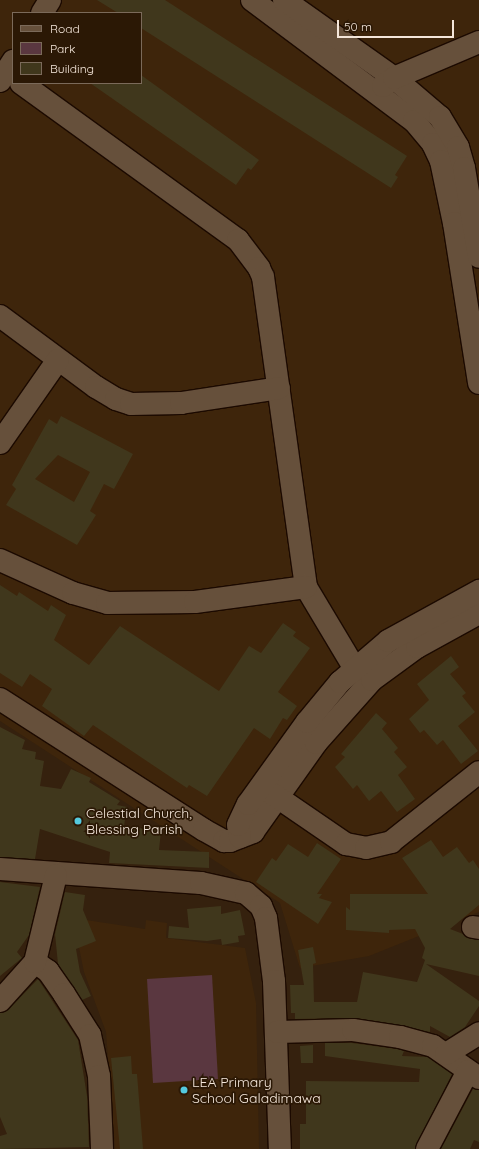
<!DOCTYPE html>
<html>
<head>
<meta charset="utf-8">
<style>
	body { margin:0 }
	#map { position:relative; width:479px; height:1149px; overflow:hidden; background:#35210e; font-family:Quicksand,sans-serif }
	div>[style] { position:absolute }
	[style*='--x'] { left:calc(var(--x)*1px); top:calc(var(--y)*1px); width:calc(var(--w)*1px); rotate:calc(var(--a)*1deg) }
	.built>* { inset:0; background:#3e250b }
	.green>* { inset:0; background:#5a3740 }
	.building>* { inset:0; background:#40371c }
	.roads { filter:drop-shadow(1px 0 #1c0a00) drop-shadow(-1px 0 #1c0a00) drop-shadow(0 1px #1c0a00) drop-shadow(0 -1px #1c0a00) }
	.minor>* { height:22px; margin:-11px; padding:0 11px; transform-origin:11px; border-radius:11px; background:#66503b }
	.dots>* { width:11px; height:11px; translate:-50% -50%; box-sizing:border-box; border:2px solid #2b1805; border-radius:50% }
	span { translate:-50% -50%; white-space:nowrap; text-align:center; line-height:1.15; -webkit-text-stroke:3.5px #2b1805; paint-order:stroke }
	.poi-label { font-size:14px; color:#f4e6da }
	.left { translate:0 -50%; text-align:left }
	.legend { position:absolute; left:12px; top:12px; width:130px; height:72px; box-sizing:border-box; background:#2b1805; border:1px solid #7b6a5a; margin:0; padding:5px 7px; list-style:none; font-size:12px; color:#f4e6da }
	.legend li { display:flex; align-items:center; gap:8px; height:20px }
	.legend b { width:20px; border:1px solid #7b6a5a }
	.scale { position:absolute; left:337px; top:20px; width:117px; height:18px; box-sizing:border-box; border:2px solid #f4e6da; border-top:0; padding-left:5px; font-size:12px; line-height:14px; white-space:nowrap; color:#f4e6da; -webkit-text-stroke:3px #2b1805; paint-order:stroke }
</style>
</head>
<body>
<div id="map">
	<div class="built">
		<i style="clip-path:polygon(evenodd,0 0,479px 0,479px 912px,369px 956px,300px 968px,280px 903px,0 721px,0 0,13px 13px,141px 13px,141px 83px,13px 83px,13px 13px)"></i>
		<i style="clip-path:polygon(73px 918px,145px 929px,146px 920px,167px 923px,166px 938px,245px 948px,256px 1003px,259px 1149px,115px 1149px,106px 1032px,84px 972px)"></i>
	</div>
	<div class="green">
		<i style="clip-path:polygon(212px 975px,218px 1079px,153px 1083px,147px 979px)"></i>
	</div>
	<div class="building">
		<i style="clip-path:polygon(97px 0,165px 0,407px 156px,395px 175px,398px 177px,391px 188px,141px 28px,141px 13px,118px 13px)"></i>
		<i style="clip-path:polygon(141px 75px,259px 160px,251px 170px,248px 168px,236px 185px,90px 83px,141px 83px)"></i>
		<i style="clip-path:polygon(evenodd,61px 416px,133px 454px,114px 489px,104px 484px,90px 511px,96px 515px,77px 545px,6px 505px,16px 489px,12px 485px,49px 419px,57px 424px,61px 416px,58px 455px,90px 472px,74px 502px,35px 479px,58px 455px)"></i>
		<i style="clip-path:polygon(0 585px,17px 596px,19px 592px,48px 611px,51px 605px,66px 615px,54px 640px,89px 665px,120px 626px,219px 691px,249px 646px,261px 653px,283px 623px,296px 632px,293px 636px,310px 648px,278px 692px,297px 706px,287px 720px,283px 718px,270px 739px,254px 728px,207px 796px,189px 785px,187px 788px,93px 725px,84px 736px,42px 706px,52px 689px,30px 674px,22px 687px,0 673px)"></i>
		<i style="clip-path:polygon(451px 656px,459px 667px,450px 674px,466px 693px,462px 696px,475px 712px,458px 726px,478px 751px,461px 764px,443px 740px,437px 745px,424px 730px,420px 733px,409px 719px,429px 700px,417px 684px)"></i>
		<i style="clip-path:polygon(376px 713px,387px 723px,382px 729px,398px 748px,394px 752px,407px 767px,398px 775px,415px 799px,397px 812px,381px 791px,369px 801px,357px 785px,353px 789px,335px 767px,345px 757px,341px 754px)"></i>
		<i style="clip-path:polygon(0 727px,25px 740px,22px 749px,36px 752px,35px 759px,44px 761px,40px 786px,61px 789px,71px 769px,91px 778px,89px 782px,120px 801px,117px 805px,127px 807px,124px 826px,161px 831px,159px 850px,209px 852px,209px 868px,109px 863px,110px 852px,40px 829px,35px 859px,0 857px)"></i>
		<i style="clip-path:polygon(431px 840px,443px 857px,457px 847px,469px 863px,473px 860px,479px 869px,479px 905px,450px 929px,479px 940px,479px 976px,426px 964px,479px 1001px,479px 1006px,465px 1027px,450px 1037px,430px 1026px,430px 1032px,355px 1018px,295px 1019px,295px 1013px,291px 1013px,290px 985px,304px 985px,298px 950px,313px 947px,316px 963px,313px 964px,314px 1002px,357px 1002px,363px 972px,417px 982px,425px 960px,422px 958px,425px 948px,415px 929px,389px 930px,389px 933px,346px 930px,346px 907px,350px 910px,350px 894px,428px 894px,402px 858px)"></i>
		<i style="clip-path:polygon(317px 843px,341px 859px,317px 894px,322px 894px,319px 898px,332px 902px,318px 924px,256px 882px,272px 858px,276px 861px,288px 844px,308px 857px)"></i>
		<i style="clip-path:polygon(0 882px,40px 887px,29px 935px,17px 952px,22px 958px,0 976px)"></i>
		<i style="clip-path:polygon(65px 892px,85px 895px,83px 910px,96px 941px,76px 949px,80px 972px,91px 996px,82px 1000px,58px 964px,55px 934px)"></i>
		<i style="clip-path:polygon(221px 906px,221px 914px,240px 910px,245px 935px,238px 936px,239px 942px,222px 945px,221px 939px,207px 941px,168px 938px,169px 926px,189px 928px,187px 909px)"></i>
		<i style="clip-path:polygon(38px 979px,78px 1040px,87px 1096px,89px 1147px,0 1149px,0 1136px,7px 1134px,0 1117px,0 1013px,9px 1009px)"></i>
		<i style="clip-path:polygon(325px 1043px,352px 1043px,397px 1049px,404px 1051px,402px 1056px,428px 1057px,452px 1074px,415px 1149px,300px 1149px,300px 1124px,306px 1124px,306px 1081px,419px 1082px,420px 1069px,325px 1056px)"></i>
		<i style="clip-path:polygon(313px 1045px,313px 1063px,301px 1063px,300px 1046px)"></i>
		<i style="clip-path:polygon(131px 1056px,132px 1074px,137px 1074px,143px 1149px,120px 1149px,111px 1058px)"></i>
		<i style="clip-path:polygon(473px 1089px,479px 1090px,479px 1142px,474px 1140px,470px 1149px,441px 1149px)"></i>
	</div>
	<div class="roads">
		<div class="minor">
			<i style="--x:252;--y:0;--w:202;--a:36.8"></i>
			<i style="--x:414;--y:121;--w:30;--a:50"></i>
			<i style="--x:433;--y:144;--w:19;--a:65"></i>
			<i style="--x:441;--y:161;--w:63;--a:78.2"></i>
			<i style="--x:454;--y:223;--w:162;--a:81.1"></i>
			<i style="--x:284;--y:0;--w:135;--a:35.3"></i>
			<i style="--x:394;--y:78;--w:60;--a:40.3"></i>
			<i style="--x:440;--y:117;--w:35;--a:59"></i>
			<i style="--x:458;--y:147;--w:22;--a:74"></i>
			<i style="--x:464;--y:168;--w:90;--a:80.4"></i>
			<i style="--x:42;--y:13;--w:15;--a:-58"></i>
			<i style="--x:0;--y:81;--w:24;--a:-57"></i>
			<i style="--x:21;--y:83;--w:268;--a:35.9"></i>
			<i style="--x:238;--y:240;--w:35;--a:53"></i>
			<i style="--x:259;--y:268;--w:10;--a:66"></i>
			<i style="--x:263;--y:277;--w:313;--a:82.1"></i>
			<i style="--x:306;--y:587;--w:96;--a:59.1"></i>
			<i style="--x:383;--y:86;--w:14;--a:-36"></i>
			<i style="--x:394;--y:78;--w:92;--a:-23"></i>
			<i style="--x:0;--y:316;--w:119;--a:36.5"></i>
			<i style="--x:96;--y:387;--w:23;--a:31"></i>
			<i style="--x:116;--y:399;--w:16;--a:18"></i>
			<i style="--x:131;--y:404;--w:50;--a:-1.1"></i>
			<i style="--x:181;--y:403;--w:99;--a:-8.7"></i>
			<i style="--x:0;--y:443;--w:101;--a:-55.1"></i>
			<i style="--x:0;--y:560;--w:80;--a:24.3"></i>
			<i style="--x:73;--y:593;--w:35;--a:16"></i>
			<i style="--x:107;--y:603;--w:88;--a:-0.7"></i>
			<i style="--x:195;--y:602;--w:112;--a:-7.7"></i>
			<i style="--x:0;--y:699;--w:242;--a:32.7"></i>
			<i style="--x:204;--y:830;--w:23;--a:29"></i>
			<i style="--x:224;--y:841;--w:6;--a:0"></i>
			<i style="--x:230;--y:841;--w:25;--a:-21"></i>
			<i style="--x:253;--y:832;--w:109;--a:-54.7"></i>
			<i style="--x:316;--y:743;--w:84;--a:-48.4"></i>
			<i style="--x:372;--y:680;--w:56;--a:-36.3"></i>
			<i style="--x:417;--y:647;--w:71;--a:-28.7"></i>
			<i style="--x:267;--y:790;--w:96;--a:34.4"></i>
			<i style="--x:346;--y:844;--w:20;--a:11"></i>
			<i style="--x:366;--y:848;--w:26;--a:-13"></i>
			<i style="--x:391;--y:842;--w:112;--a:-38.5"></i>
			<i style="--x:240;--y:837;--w:12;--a:-99"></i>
			<i style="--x:238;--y:825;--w:23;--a:-65"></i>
			<i style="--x:248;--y:804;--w:101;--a:-54.3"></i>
			<i style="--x:307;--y:722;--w:52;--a:-50.5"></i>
			<i style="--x:340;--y:682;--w:63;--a:-40.5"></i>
			<i style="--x:388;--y:641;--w:104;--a:-28.8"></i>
			<i style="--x:0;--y:869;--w:201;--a:4"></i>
			<i style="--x:201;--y:883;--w:46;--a:12.5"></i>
			<i style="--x:246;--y:893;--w:20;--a:41"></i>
			<i style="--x:261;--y:906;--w:13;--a:67"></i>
			<i style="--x:266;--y:918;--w:64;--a:82.8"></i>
			<i style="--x:274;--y:981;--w:168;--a:88"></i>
			<i style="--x:473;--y:927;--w:6;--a:9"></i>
			<i style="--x:35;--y:962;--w:16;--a:35"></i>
			<i style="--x:48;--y:971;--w:28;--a:55"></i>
			<i style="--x:64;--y:994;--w:49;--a:57.6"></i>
			<i style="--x:90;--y:1035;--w:42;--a:77.6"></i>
			<i style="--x:99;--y:1076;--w:73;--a:87.6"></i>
			<i style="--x:0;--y:1001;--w:52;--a:-48.1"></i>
			<i style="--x:35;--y:962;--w:89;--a:-76.4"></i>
			<i style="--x:277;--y:1032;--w:76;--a:-1.5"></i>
			<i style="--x:353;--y:1030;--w:48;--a:8.5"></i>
			<i style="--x:400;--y:1037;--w:34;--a:15"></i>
			<i style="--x:433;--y:1046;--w:56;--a:34.8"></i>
			<i style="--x:446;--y:1054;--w:39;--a:-32"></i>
			<i style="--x:427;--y:1149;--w:88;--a:-62.3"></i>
		</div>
	</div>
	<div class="dots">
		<i style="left:78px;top:821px;background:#54cade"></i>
		<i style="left:184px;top:1090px;background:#54cade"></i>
	</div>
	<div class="poi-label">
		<span class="left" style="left:86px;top:821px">Celestial Church,<br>Blessing Parish</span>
		<span class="left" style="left:192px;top:1090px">LEA Primary<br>School Galadimawa</span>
	</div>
	<ul class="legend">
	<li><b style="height:5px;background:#66503b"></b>Road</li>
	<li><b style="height:11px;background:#5a3740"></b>Park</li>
	<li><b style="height:11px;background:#40371c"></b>Building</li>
	</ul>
	<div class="scale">50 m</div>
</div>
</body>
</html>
